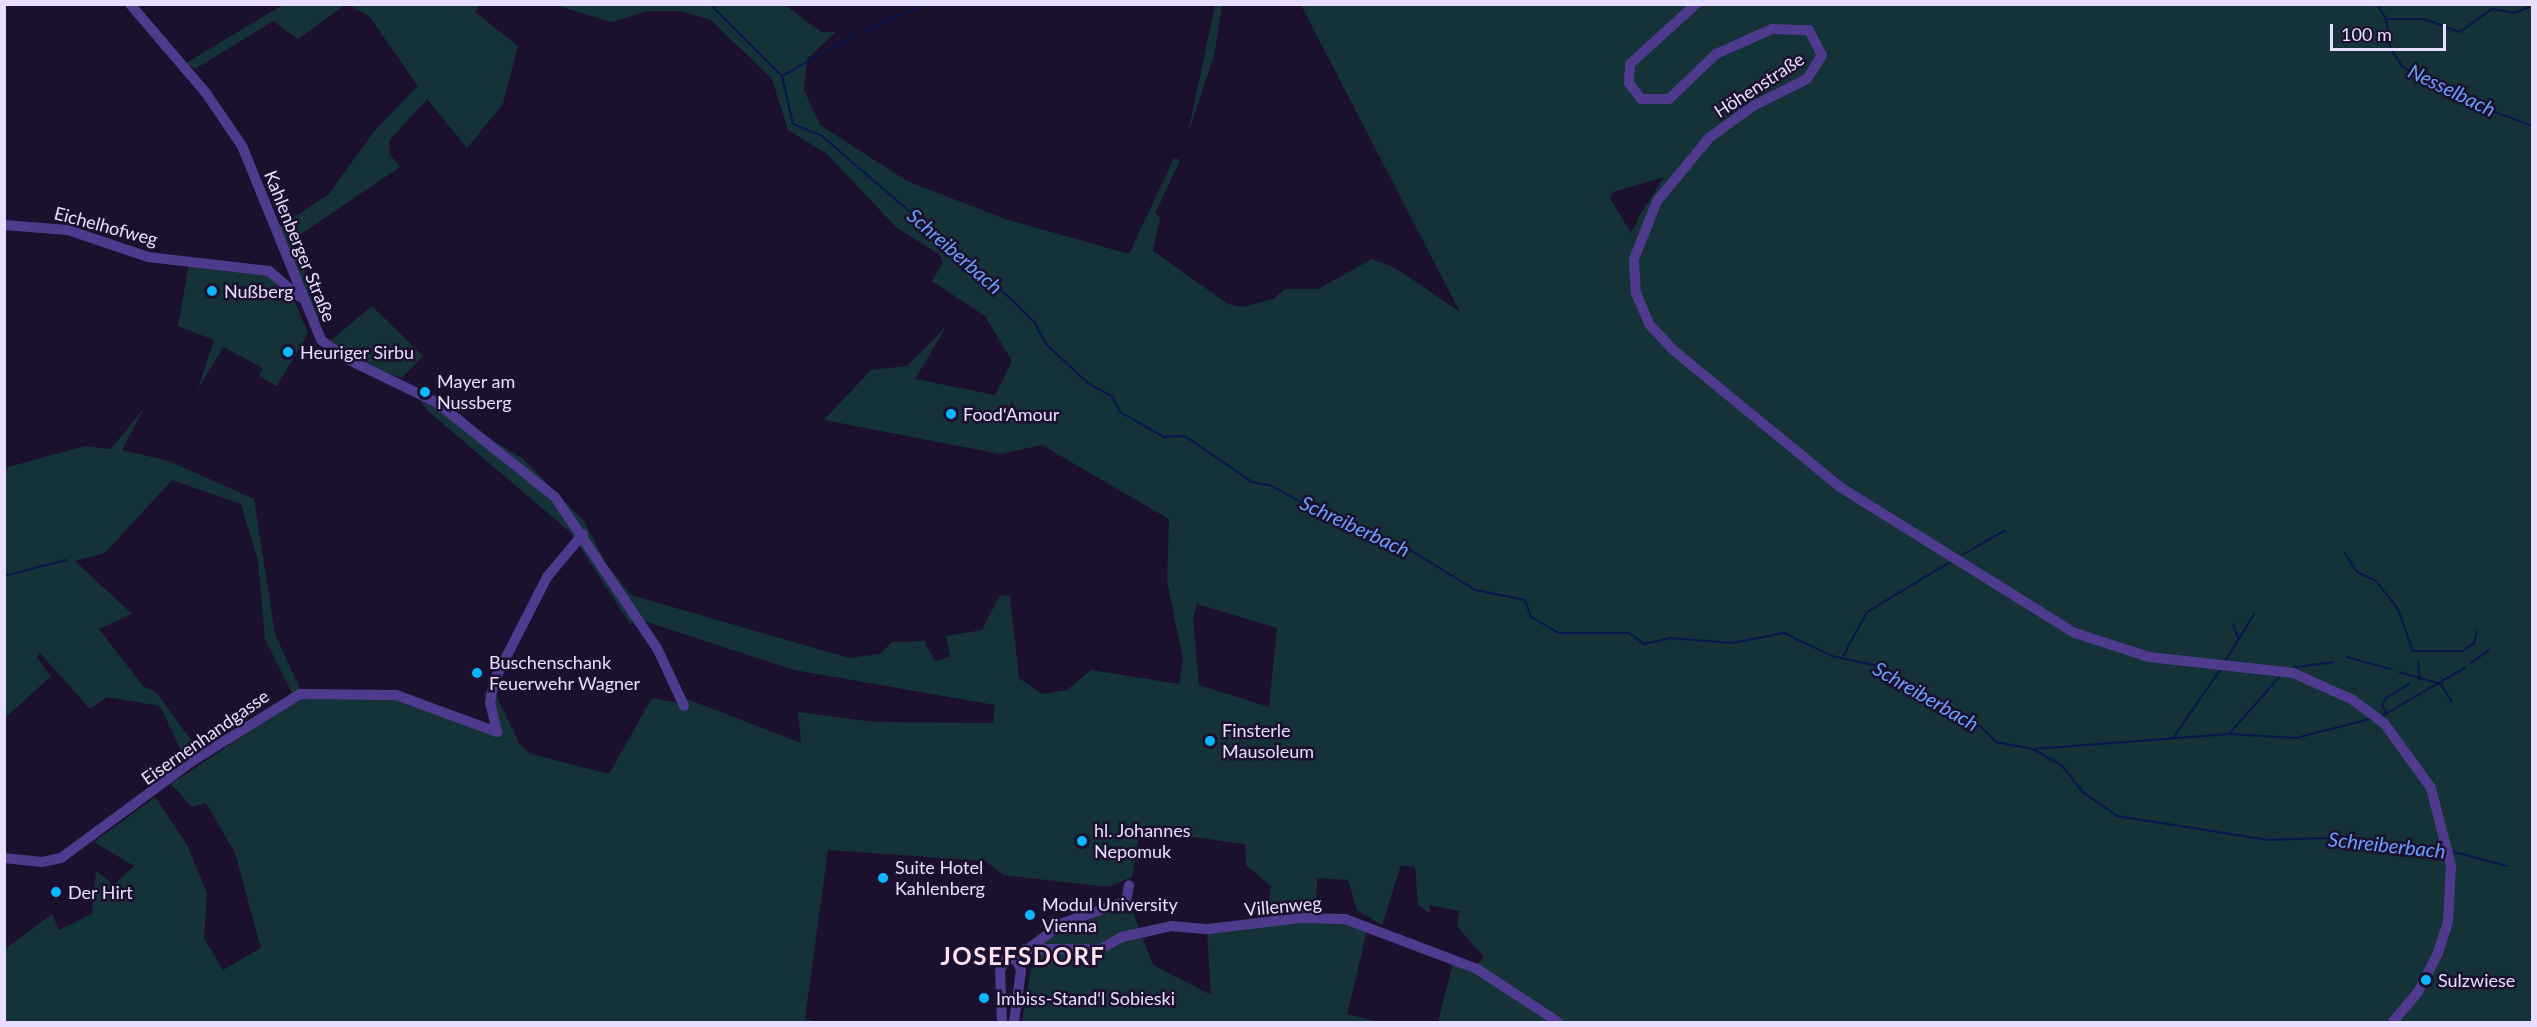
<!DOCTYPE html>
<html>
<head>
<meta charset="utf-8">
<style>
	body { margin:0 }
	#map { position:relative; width:2537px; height:1027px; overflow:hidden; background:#1b112e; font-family:Lato,sans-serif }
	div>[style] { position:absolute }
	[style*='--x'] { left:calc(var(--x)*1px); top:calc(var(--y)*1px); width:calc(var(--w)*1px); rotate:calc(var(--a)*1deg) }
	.green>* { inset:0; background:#143238 }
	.stream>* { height:2px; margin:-1px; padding:0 1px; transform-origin:1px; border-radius:1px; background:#09154e }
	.minor>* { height:10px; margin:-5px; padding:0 5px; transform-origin:5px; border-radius:5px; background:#4e3b8e }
	.dots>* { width:16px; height:16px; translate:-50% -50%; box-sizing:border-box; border:3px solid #1b112e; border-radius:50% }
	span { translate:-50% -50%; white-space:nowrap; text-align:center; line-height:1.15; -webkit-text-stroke:5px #1b112e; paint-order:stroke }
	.street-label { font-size:18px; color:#e8deff }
	.poi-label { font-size:18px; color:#e8deff }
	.left { translate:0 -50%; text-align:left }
	.water-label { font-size:20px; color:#6c9eff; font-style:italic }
	.district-label { font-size:24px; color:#ffe0ee; font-weight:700; letter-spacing:1.5px }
	.frame { position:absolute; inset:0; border:6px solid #e8deff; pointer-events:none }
	.scale { position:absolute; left:2330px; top:24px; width:116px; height:27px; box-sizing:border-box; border:3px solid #e8deff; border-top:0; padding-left:8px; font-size:18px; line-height:21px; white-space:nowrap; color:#e8deff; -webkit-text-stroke:4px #1b112e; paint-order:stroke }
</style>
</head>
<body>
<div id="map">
	<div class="green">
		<i style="clip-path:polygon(345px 5px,298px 39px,273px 21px,195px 69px,186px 63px,281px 6px)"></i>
		<i style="clip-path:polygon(349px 5px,479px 5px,475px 12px,518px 46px,503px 104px,467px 148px,427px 99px,389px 141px,390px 155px,400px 167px,289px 242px,308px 277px,319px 319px,315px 322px,278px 228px,329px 194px,375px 130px,418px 86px,369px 16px)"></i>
		<i style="clip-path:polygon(evenodd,555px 5px,785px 5px,821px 32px,836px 32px,807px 59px,804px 90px,820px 125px,907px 181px,1005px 219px,1129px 254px,1174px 158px,1180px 160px,1155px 214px,1160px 217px,1153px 251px,1228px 304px,1243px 307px,1273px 299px,1285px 289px,1318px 289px,1372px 259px,1397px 269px,1460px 312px,1301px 5px,2532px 5px,2532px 1022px,1438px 1022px,1454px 960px,1473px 969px,1484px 957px,1457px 926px,1460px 911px,1429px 905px,1431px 914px,1418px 905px,1415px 867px,1401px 865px,1382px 925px,1357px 910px,1348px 880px,1317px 878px,1316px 914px,1265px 923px,1271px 886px,1246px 865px,1245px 844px,1140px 830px,1132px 877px,1108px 887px,1004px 875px,985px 861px,828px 850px,805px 1019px,817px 1022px,5px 1022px,5px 949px,52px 914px,59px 930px,92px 914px,96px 871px,114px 885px,134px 866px,94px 842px,155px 797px,187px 845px,207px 893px,204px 938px,223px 970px,261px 948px,235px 853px,206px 803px,192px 807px,171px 784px,237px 740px,292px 693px,265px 639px,258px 561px,241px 504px,172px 480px,105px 553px,75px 561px,132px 614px,99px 629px,143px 686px,157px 693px,200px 753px,187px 763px,160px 706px,107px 697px,90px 709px,40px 653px,37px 658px,51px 676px,5px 718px,5px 468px,85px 446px,111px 449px,144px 408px,122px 450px,169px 461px,254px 499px,275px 634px,301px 691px,378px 690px,490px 724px,484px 693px,495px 693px,519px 743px,531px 754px,609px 774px,652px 698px,678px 703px,684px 698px,801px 743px,798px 712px,874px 722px,993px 723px,995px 705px,794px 670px,641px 620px,630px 624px,570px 532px,427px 410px,418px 396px,522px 458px,584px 521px,606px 564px,631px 595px,849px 658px,880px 654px,892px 642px,924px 641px,935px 661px,950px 657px,946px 636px,982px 630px,1000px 595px,1010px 596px,1019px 678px,1042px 694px,1067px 690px,1091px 670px,1179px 684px,1183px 659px,1167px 581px,1169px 519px,1042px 445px,1000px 454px,824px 420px,871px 370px,907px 366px,946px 327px,915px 379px,995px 395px,1012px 361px,985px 316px,932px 281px,943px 263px,939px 254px,897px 228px,827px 154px,788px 130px,772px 79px,711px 20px,679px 11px,648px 11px,611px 22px,555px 5px,1664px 177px,1641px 213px,1631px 233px,1610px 198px,1613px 192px,1664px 177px,555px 5px,1197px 604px,1277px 628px,1269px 707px,1199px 685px,1193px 619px,1197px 604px)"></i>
		<i style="clip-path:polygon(1215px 5px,1222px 5px,1214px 56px,1188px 133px)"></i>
		<i style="clip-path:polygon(189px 264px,267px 274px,291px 293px,308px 333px,277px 386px,259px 376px,263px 368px,223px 347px,198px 389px,214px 340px,178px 326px)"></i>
		<i style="clip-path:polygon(372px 306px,423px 356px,402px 378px,364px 365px,329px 342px)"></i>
		<i style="clip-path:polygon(1130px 904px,1153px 965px,1211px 995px,1207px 931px,1310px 919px,1368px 927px,1347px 1014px,1379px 1022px,1022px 1022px,1034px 952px,1046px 936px)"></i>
	</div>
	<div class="stream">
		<i style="--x:585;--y:4;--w:37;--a:0"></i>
		<i style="--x:710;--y:4;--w:102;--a:45"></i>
		<i style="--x:782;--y:76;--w:49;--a:77.1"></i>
		<i style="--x:793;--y:124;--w:31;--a:22"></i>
		<i style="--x:822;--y:136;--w:251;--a:40.8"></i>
		<i style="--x:1012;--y:300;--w:31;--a:45"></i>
		<i style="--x:1034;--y:322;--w:26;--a:61"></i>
		<i style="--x:1047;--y:345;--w:57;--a:42.9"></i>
		<i style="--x:1089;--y:384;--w:26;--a:28"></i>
		<i style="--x:1112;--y:396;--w:18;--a:63"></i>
		<i style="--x:1120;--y:412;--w:51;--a:29.6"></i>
		<i style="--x:1164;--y:437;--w:21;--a:-3"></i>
		<i style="--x:1185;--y:436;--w:81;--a:34.5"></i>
		<i style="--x:1252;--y:482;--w:20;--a:11"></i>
		<i style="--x:1272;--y:486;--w:62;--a:29.1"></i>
		<i style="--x:1326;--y:516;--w:78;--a:20.3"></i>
		<i style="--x:1399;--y:543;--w:89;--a:31.7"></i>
		<i style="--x:1475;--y:590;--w:51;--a:11.3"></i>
		<i style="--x:1525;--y:600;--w:18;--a:71"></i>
		<i style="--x:1531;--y:617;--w:32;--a:30"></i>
		<i style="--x:1559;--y:633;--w:70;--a:0"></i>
		<i style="--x:1629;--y:633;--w:19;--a:36"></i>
		<i style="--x:1644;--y:644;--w:27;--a:-13"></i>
		<i style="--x:1670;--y:638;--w:62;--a:4.6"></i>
		<i style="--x:1732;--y:643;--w:53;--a:-10.9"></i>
		<i style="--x:1784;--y:633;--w:53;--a:25.6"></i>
		<i style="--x:1832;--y:656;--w:47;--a:12.3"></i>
		<i style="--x:1878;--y:666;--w:44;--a:36.6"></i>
		<i style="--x:1913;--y:692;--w:15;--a:8"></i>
		<i style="--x:1928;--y:694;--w:48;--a:37.3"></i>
		<i style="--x:1966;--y:723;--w:14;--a:12"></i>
		<i style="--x:1980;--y:726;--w:23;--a:45"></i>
		<i style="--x:1996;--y:742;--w:38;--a:11"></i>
		<i style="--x:2033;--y:749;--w:34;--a:30"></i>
		<i style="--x:2062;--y:766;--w:35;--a:51"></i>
		<i style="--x:2084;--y:793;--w:40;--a:34.9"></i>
		<i style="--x:2117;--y:816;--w:153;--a:9"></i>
		<i style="--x:2268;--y:840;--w:58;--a:-2"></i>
		<i style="--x:2326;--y:838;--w:119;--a:5.8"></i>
		<i style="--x:2377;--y:4;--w:17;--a:59"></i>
		<i style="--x:2386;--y:19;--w:29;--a:82"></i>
		<i style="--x:2390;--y:48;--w:22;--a:56"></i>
		<i style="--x:2402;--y:66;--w:64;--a:29.7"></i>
		<i style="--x:2458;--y:98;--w:79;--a:20.7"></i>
		<i style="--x:2386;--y:19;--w:38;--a:0"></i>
		<i style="--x:2424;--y:19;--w:38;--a:20"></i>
		<i style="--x:2460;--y:32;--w:39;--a:-36"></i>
		<i style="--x:2492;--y:9;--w:22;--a:10"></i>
		<i style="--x:2514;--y:13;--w:19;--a:-21"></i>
		<i style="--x:868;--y:30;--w:63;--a:-24.5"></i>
		<i style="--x:782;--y:76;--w:85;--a:-29.6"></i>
		<i style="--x:2345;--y:553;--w:22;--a:58"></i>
		<i style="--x:2357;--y:572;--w:21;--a:25"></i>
		<i style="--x:2376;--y:581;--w:36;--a:52"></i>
		<i style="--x:2398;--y:609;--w:45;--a:70.3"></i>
		<i style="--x:2413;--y:651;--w:50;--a:0"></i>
		<i style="--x:2463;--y:651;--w:14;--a:-36"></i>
		<i style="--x:2474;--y:643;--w:12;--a:-76"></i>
		<i style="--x:1960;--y:556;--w:51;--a:-29.6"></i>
		<i style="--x:4;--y:576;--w:64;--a:-14.5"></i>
		<i style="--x:2233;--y:624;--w:15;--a:70"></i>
		<i style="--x:1843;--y:656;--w:50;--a:-61.4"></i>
		<i style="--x:1867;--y:612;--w:99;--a:-31"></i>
		<i style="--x:2347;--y:657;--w:45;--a:15.6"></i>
		<i style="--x:2225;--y:661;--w:55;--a:-58.3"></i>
		<i style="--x:2418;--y:662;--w:18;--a:84"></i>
		<i style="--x:2471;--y:663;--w:22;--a:-36"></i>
		<i style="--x:2295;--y:667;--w:39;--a:-7"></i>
		<i style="--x:2399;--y:672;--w:44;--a:15.9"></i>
		<i style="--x:2441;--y:684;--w:21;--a:59"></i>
		<i style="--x:2387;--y:714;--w:10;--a:-119"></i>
		<i style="--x:2382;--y:705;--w:8;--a:-60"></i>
		<i style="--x:2386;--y:698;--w:27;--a:-31"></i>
		<i style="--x:2382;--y:716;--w:97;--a:-30.3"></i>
		<i style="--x:2229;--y:734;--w:77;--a:-48.7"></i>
		<i style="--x:2173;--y:738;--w:84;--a:-55.2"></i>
		<i style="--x:2033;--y:749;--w:197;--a:-4.4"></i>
		<i style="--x:2229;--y:734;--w:67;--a:3.4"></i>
		<i style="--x:2296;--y:738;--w:76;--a:-14.4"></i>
		<i style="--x:2450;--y:851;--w:59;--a:14.7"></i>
	</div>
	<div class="minor">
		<i style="--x:130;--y:4;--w:117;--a:49.5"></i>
		<i style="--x:206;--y:93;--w:64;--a:55.8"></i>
		<i style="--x:242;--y:146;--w:209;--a:67.8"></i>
		<i style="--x:321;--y:340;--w:34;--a:36"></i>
		<i style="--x:349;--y:360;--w:97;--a:25.8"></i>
		<i style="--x:436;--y:402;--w:152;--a:38.6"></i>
		<i style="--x:555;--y:497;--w:182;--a:56"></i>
		<i style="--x:657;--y:648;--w:64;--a:65"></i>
		<i style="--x:1696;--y:4;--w:89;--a:137.7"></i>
		<i style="--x:1630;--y:64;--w:19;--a:93"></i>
		<i style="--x:1629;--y:83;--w:20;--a:53"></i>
		<i style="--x:1641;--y:99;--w:28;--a:0"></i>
		<i style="--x:1669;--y:99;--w:65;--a:-43.8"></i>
		<i style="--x:1716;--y:54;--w:61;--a:-24.1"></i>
		<i style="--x:1772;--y:29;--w:37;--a:2"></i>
		<i style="--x:1809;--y:30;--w:28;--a:63"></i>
		<i style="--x:1822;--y:55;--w:28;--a:122"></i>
		<i style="--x:1807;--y:79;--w:60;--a:153.4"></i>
		<i style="--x:1753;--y:106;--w:54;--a:144"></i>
		<i style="--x:1709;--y:138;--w:82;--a:129.5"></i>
		<i style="--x:1657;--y:201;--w:62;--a:111.6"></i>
		<i style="--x:1634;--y:259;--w:34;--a:87"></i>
		<i style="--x:1636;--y:293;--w:34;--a:67"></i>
		<i style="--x:1649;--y:324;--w:34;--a:47"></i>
		<i style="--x:1672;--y:349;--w:217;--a:39.4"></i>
		<i style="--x:1840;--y:487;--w:277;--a:31.9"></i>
		<i style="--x:2075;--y:633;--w:78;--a:18"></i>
		<i style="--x:2149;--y:657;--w:145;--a:6.3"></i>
		<i style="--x:2293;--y:673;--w:66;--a:24.2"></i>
		<i style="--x:2353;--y:700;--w:39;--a:37"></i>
		<i style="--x:2384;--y:723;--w:80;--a:54.1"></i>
		<i style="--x:2431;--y:788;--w:81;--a:75.6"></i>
		<i style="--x:2451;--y:866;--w:56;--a:93.1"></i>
		<i style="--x:2448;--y:922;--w:33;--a:108"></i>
		<i style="--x:2438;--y:953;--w:44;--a:117.1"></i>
		<i style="--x:2418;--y:992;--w:39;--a:130"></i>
		<i style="--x:4;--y:225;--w:64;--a:4.5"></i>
		<i style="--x:68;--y:230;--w:84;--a:18.6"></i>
		<i style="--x:148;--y:257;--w:122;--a:6.6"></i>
		<i style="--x:269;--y:271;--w:40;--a:40"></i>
		<i style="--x:4;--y:858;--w:38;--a:6"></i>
		<i style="--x:42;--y:862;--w:19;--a:-12"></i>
		<i style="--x:61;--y:858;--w:165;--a:-36.4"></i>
		<i style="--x:194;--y:760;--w:125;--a:-31.9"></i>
		<i style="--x:300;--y:694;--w:96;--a:0.6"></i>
		<i style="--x:396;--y:695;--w:108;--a:20.1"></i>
		<i style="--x:497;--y:732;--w:31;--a:-103"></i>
		<i style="--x:490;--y:702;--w:24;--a:-78"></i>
		<i style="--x:495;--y:679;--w:114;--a:-63"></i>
		<i style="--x:547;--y:577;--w:56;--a:-50.1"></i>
		<i style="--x:1025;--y:949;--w:76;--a:0"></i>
		<i style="--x:1101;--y:949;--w:24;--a:-30"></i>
		<i style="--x:1122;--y:937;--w:50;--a:-12.7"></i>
		<i style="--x:1171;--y:926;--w:37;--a:5"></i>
		<i style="--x:1208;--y:929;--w:93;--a:-6.8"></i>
		<i style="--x:1300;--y:918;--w:45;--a:1.3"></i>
		<i style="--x:1345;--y:919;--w:141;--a:20.7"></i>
		<i style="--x:1477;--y:969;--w:97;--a:33.2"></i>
		<i style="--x:1016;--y:958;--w:59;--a:-36.7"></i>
		<i style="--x:1063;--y:923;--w:67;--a:-19.2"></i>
		<i style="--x:1126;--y:901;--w:16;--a:-79"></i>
		<i style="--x:1002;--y:1022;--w:51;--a:-92.2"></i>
		<i style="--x:1000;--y:971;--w:12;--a:-66"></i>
		<i style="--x:1005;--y:960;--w:11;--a:-10"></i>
		<i style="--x:1014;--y:1022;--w:52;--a:-82.3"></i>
		<i style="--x:1021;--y:970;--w:13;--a:-113"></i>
	</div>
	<div class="dots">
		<i style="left:212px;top:291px;background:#0ab7ff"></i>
		<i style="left:288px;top:352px;background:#0ab7ff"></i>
		<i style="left:425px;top:392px;background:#0ab7ff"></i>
		<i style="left:951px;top:414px;background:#0ab7ff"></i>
		<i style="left:477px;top:673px;background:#0ab7ff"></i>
		<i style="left:1210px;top:741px;background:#0ab7ff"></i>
		<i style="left:1082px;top:841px;background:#0ab7ff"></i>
		<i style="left:883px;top:878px;background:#0ab7ff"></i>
		<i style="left:56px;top:892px;background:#0ab7ff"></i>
		<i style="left:1030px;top:915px;background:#0ab7ff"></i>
		<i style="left:2426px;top:980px;background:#0ab7ff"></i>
		<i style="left:984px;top:998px;background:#0ab7ff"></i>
	</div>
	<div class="street-label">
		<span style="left:1759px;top:85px;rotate:-33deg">Höhenstraße</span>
		<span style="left:106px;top:226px;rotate:15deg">Eichelhofweg</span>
		<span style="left:300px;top:246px;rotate:68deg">Kahlenberger Straße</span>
		<span style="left:205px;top:737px;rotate:-35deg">Eisernenhandgasse</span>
		<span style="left:1283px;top:906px;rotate:-5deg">Villenweg</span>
	</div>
	<div class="poi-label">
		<span class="left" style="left:224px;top:291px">Nußberg</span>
		<span class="left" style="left:300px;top:352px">Heuriger Sirbu</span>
		<span class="left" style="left:437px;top:392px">Mayer am<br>Nussberg</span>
		<span class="left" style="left:963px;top:414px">Food‘Amour</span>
		<span class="left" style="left:489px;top:673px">Buschenschank<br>Feuerwehr Wagner</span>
		<span class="left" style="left:1222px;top:741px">Finsterle<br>Mausoleum</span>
		<span class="left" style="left:1094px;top:841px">hl. Johannes<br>Nepomuk</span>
		<span class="left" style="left:895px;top:878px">Suite Hotel<br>Kahlenberg</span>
		<span class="left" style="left:68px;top:892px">Der Hirt</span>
		<span class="left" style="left:1042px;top:915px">Modul University<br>Vienna</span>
		<span class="left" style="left:2438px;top:980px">Sulzwiese</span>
		<span class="left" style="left:996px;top:998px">Imbiss-Stand‘l Sobieski</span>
	</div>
	<div class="water-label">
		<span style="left:2452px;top:90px;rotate:26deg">Nesselbach</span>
		<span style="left:955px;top:251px;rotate:41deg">Schreiberbach</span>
		<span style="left:1355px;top:526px;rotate:25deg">Schreiberbach</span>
		<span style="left:1926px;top:696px;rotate:30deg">Schreiberbach</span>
		<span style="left:2387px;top:845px;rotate:6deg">Schreiberbach</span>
	</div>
	<div class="district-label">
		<span style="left:1023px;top:956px">JOSEFSDORF</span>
	</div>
	<div class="frame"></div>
	<div class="scale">100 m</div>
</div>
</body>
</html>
